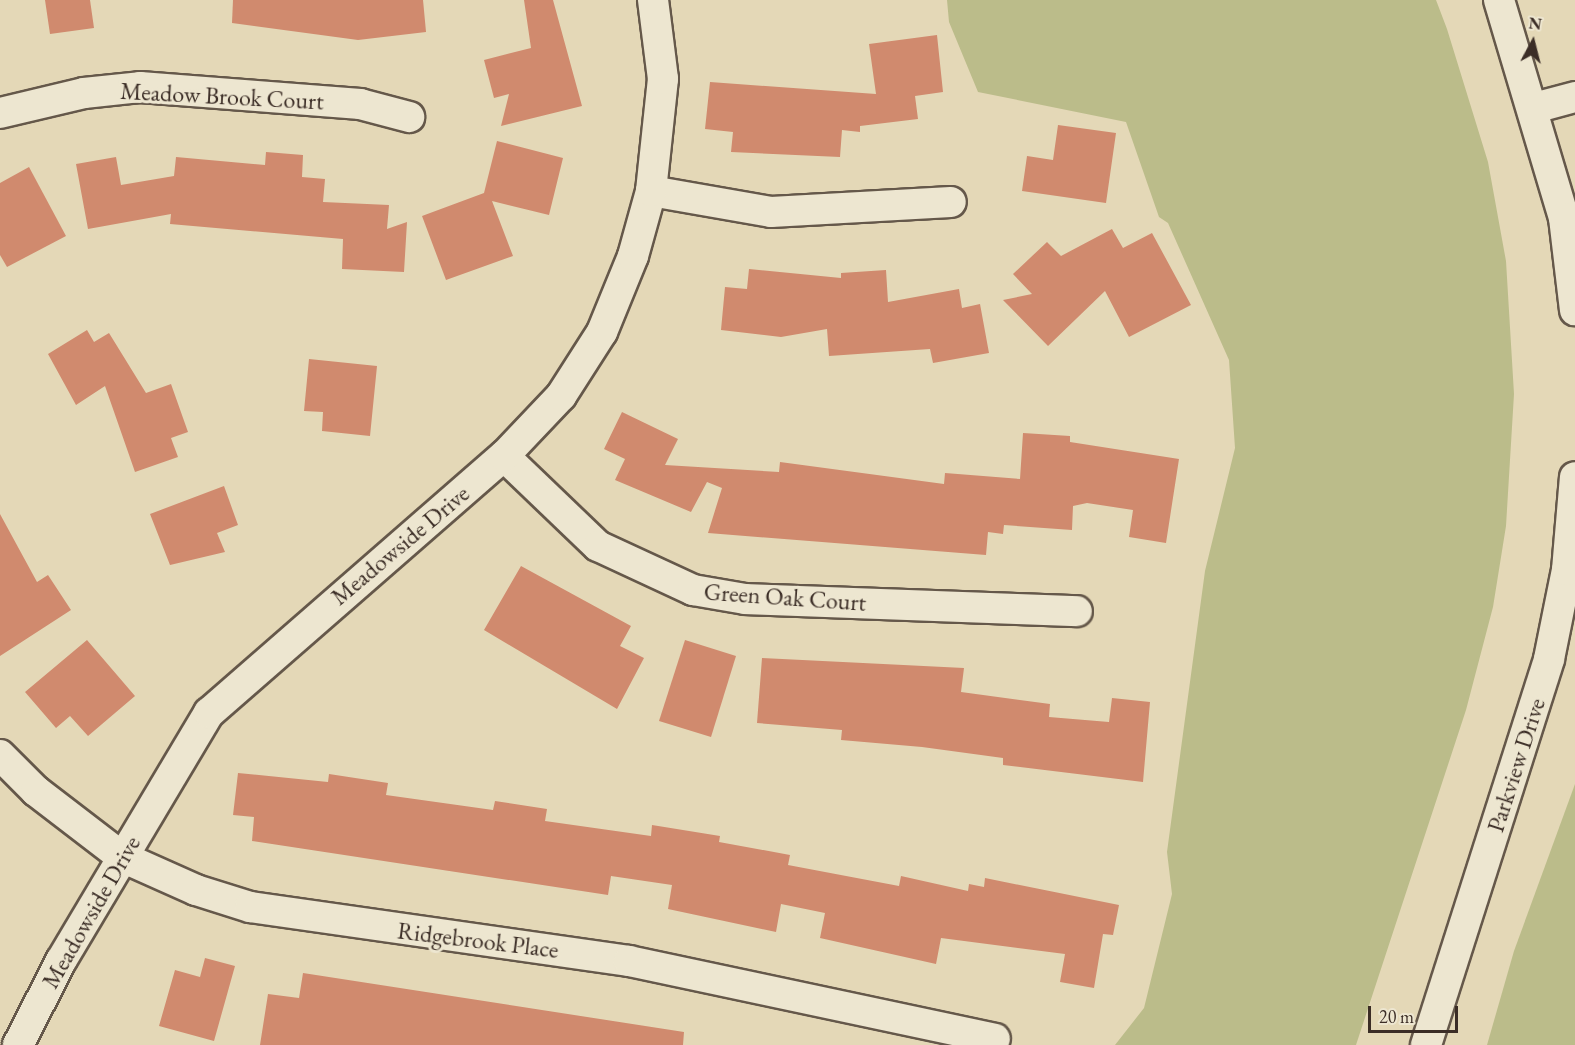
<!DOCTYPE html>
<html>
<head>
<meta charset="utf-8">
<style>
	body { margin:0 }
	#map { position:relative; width:1575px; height:1045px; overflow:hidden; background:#e4d8b7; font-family:"EB Garamond",serif }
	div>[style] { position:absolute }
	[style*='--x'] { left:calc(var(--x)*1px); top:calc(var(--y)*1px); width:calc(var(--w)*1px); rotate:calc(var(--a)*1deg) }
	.green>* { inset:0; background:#bbbc8a }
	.building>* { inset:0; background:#d08a6e }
	.roads { filter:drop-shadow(2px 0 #65584a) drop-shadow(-2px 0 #65584a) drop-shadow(0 2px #65584a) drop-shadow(0 -2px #65584a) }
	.minor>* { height:30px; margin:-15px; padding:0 15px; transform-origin:15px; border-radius:15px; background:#ede6d0 }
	span { translate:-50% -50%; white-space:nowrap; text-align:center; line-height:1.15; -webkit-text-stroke:6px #ede6d0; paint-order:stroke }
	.street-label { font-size:24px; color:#3b2d26 }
	.north { position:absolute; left:1503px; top:12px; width:60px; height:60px; -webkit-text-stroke:4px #ede6d0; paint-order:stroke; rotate:7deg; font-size:16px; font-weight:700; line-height:24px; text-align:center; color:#3b2d26 }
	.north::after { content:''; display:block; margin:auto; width:21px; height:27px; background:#3b2d26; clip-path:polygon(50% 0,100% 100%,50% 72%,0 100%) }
	.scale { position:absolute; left:1368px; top:1006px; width:90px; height:27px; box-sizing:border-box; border:3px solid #3b2d26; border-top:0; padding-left:8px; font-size:18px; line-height:21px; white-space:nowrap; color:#3b2d26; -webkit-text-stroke:4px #ede6d0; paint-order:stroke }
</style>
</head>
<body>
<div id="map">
	<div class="green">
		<i style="clip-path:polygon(947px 0,1436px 0,1447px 29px,1488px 162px,1506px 261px,1514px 394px,1506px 526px,1493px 607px,1466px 710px,1356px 1045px,1115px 1045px,1144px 1008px,1172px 894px,1167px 852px,1205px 571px,1235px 448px,1229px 360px,1168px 223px,1159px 217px,1126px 122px,978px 92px,949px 22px)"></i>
		<i style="clip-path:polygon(1575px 784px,1575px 1045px,1487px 1045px,1514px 951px)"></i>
	</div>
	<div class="building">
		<i style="clip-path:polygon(45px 0,90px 0,94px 28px,50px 34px)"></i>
		<i style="clip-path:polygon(233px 0,423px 0,426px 32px,358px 40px,232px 23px)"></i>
		<i style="clip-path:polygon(524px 0,553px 0,582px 106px,501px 126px,509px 94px,494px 98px,484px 60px,531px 48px)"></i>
		<i style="clip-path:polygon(937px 35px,943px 92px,915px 96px,918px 119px,860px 126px,860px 132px,842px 130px,840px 157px,731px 152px,733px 132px,705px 129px,710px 82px,876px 94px,869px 44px)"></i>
		<i style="clip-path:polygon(1058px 125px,1116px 133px,1106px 203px,1022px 191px,1027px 156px,1053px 160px)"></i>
		<i style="clip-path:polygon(497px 141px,563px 158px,549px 215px,492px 201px,513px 256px,446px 280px,422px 216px,484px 193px)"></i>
		<i style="clip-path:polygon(266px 152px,303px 155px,302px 177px,325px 179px,323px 202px,389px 205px,387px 229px,407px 222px,404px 272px,342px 269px,343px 239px,170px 224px,171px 214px,88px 229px,76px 164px,116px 157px,121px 185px,174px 176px,176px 157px,265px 165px)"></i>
		<i style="clip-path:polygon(29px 167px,66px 236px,7px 267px,0 255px,0 183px)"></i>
		<i style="clip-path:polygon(1112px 229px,1123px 248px,1152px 233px,1191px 305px,1129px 337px,1105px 291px,1048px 346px,1003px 300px,1032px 294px,1013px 274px,1047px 242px,1061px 256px)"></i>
		<i style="clip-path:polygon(749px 269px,841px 278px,841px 273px,886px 270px,888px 302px,959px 289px,962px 308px,980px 304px,989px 353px,933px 363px,930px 349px,829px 356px,827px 329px,781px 337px,721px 330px,725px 287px,747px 289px)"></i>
		<i style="clip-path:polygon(87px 330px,94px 342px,109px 333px,146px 393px,171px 384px,188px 432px,171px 438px,178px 457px,135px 472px,105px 386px,76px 405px,48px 354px)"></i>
		<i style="clip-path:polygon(309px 359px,377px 366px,370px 436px,322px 431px,323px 412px,304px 411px)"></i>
		<i style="clip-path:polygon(622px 412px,678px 439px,665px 465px,779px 472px,780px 462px,944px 484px,945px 473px,1020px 479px,1023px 433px,1070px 436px,1070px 442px,1179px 459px,1166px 543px,1129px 537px,1133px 510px,1087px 503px,1073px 506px,1072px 530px,1004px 525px,1003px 534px,988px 532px,986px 555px,708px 533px,722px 488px,707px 482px,691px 512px,615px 480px,625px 459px,604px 449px)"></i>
		<i style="clip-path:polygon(224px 486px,238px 525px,217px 533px,225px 552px,170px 565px,150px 514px)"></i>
		<i style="clip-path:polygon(0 514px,37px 582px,48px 575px,71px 610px,0 656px)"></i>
		<i style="clip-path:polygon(521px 566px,631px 626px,620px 646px,644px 658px,617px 709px,484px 630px)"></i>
		<i style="clip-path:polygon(87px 640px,135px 696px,88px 736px,70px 716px,56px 728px,25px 692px)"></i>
		<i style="clip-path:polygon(685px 640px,736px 656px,711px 737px,659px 721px)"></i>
		<i style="clip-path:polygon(762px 658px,964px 668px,961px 692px,1050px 704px,1049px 717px,1109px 722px,1112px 698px,1150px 702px,1143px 782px,1003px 765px,1003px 758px,922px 747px,841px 740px,842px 730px,757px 723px)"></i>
		<i style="clip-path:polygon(238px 773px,328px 782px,329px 774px,388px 783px,386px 795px,493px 810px,495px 801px,547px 809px,545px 821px,651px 836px,652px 825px,720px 836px,719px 842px,790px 855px,788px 865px,899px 886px,901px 876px,968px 891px,969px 884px,984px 887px,985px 878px,1119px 905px,1113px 935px,1103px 934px,1094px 988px,1060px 982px,1065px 954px,941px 938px,936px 964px,820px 938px,825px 913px,781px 904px,776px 932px,668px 909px,672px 885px,611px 876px,608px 895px,252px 841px,254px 817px,233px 815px)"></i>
		<i style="clip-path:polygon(205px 958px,235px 966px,214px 1041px,159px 1026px,175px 970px,200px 977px)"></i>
		<i style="clip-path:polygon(303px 973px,684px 1032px,683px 1045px,260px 1045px,268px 994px,299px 998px)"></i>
	</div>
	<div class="roads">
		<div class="minor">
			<i style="--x:1499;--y:0;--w:227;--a:73.4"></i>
			<i style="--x:1564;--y:218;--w:93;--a:83.2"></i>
			<i style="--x:1534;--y:108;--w:42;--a:-15"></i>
			<i style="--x:0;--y:113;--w:86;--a:-13.4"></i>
			<i style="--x:84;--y:93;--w:56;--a:-6.1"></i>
			<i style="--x:140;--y:87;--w:221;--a:4.4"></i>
			<i style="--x:360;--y:104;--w:51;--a:14.9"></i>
			<i style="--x:651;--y:191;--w:122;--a:9.9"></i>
			<i style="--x:771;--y:212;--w:180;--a:-3.2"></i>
			<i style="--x:504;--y:456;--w:130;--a:43.8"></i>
			<i style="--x:598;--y:546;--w:105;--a:24.9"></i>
			<i style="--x:693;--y:590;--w:53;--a:9.8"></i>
			<i style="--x:745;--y:599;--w:332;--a:2.1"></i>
			<i style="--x:0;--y:755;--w:51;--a:45"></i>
			<i style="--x:36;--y:791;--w:108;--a:37.5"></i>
			<i style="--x:122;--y:857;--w:81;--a:24"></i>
			<i style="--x:196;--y:890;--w:57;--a:17.5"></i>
			<i style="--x:250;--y:907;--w:383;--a:8.1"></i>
			<i style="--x:629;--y:961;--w:374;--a:12"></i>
			<i style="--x:18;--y:1045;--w:94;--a:-62.9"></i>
			<i style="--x:61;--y:961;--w:289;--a:-59.2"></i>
			<i style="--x:209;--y:713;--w:391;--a:-41.1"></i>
			<i style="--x:504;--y:456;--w:83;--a:-46.5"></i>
			<i style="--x:561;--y:396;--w:76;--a:-57.4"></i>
			<i style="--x:602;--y:332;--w:82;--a:-67.8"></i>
			<i style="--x:633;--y:256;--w:67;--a:-74.5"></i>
			<i style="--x:651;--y:191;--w:113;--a:-83.9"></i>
			<i style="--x:663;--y:79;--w:80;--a:-97.2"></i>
			<i style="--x:1426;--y:1045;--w:405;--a:-72.3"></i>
			<i style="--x:1549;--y:659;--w:91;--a:-78.6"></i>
			<i style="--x:1567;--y:570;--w:93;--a:-85.1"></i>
		</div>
	</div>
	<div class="street-label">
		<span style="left:222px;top:96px;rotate:3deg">Meadow Brook Court</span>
		<span style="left:400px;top:545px;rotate:-40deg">Meadowside Drive</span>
		<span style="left:785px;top:597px;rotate:4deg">Green Oak Court</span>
		<span style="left:1516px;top:765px;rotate:-72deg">Parkview Drive</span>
		<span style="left:91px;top:912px;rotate:-60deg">Meadowside Drive</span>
		<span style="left:478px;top:940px;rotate:7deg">Ridgebrook Place</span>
	</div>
	<div class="north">N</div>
	<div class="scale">20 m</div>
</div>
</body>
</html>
